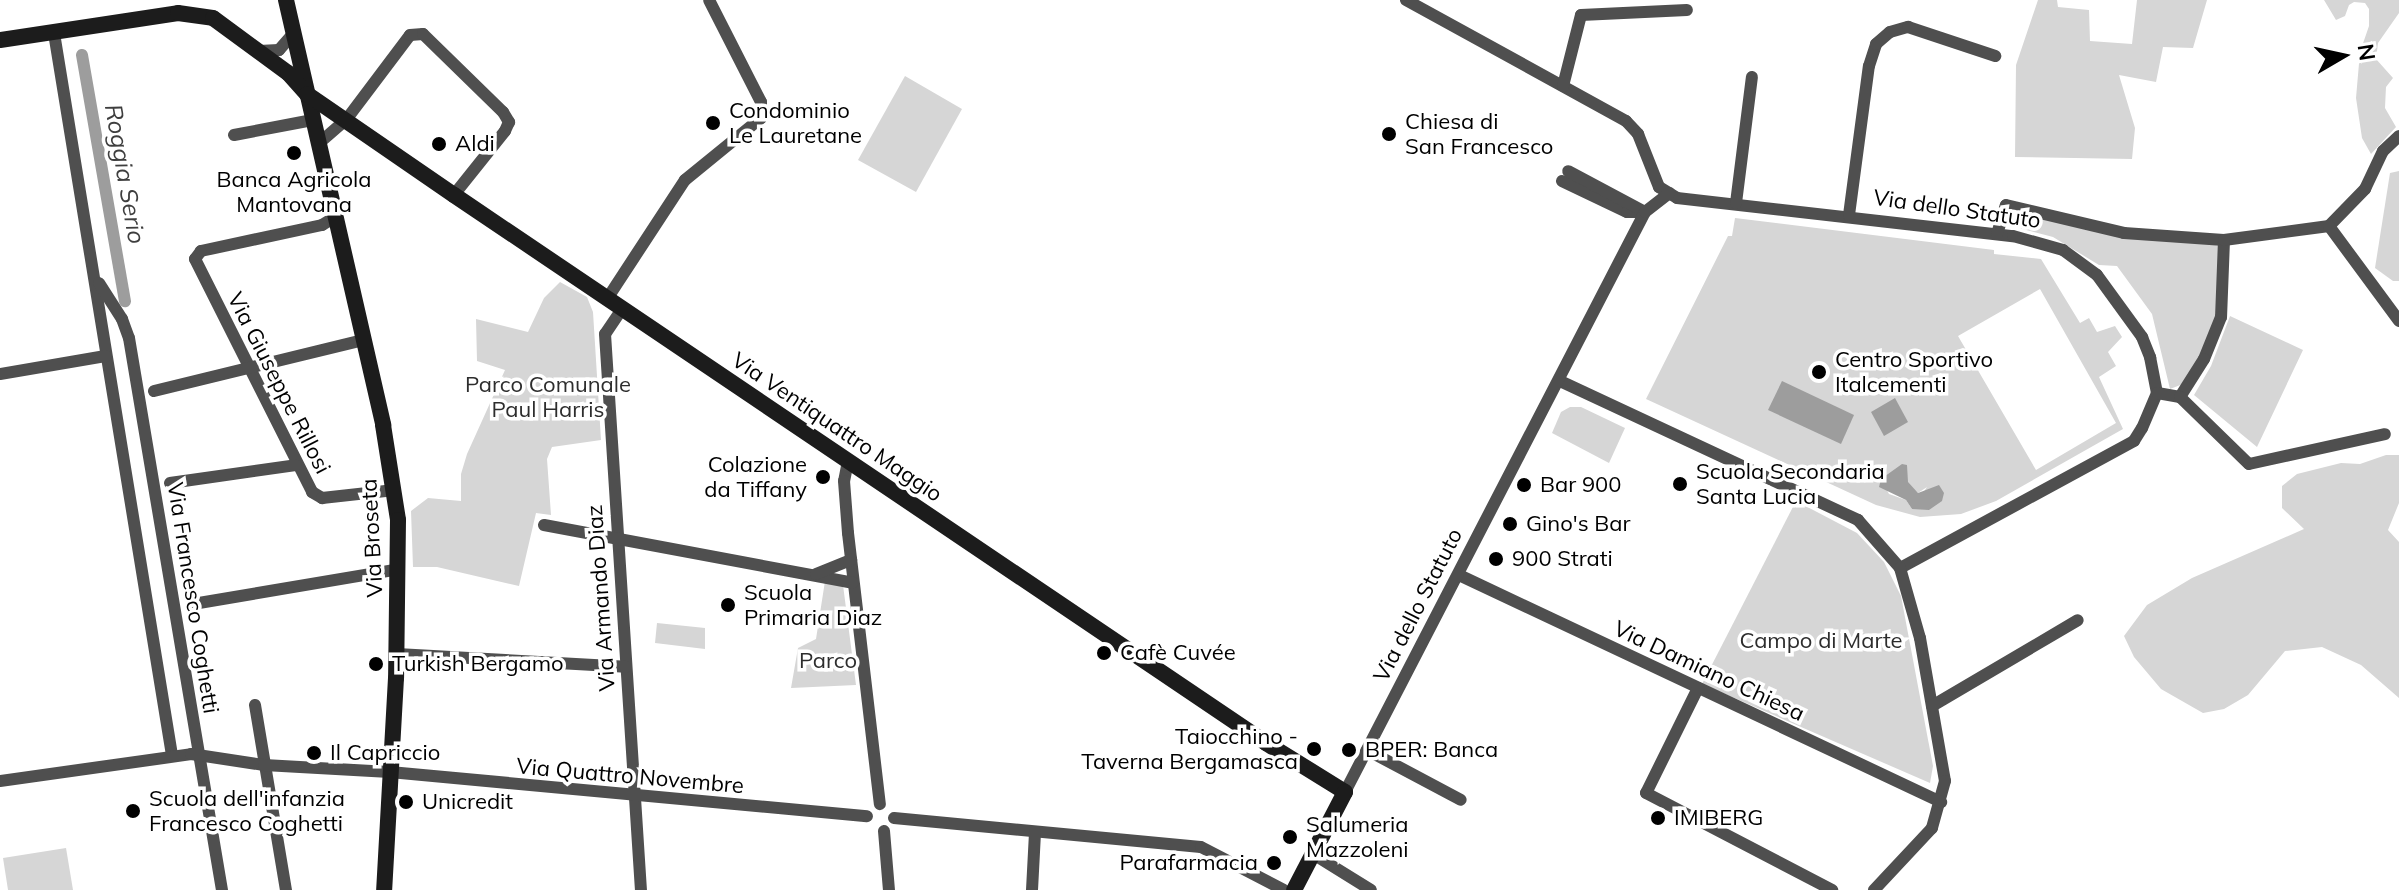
<!DOCTYPE html>
<html>
<head>
<meta charset="utf-8">
<style>
	body { margin:0 }
	#map { position:relative; width:2399px; height:890px; overflow:hidden; background:#fff; font-family:Mulish,sans-serif }
	div>[style] { position:absolute }
	[style*='--x'] { left:calc(var(--x)*1px); top:calc(var(--y)*1px); width:calc(var(--w)*1px); rotate:calc(var(--a)*1deg) }
	.green>* { inset:0; background:#d6d6d6 }
	.water>* { inset:0; background:#9d9d9d }
	.canal>* { height:12px; margin:-6px; padding:0 6px; transform-origin:6px; border-radius:6px; background:#9d9d9d }
	.street>* { height:12px; margin:-6px; padding:0 6px; transform-origin:6px; border-radius:6px; background:#4f4f4f }
	.secondary>* { height:16px; margin:-8px; padding:0 8px; transform-origin:8px; border-radius:8px; background:#1c1c1c }
	.dots>* { width:22px; height:22px; translate:-50% -50%; box-sizing:border-box; border:4px solid #fff; border-radius:50% }
	span { translate:-50% -50%; white-space:nowrap; text-align:center; line-height:1.15; -webkit-text-stroke:7px #fff; paint-order:stroke }
	.poi-label { font-size:22px; color:#000 }
	.left { translate:0 -50%; text-align:left }
	.right { translate:-100% -50%; text-align:right }
	.street-label { font-size:22px; color:#000 }
	.park-label { font-size:22px; color:#2d2d2d }
	.water-label { font-size:24px; color:#3e3e3e; font-style:italic }
	.north { position:absolute; left:2303px; top:16px; width:80px; height:80px; -webkit-text-stroke:6px #fff; paint-order:stroke; rotate:81deg; font-size:22px; font-weight:700; line-height:32px; text-align:center; color:#000 }
	.north::after { content:''; display:block; margin:auto; width:28px; height:36px; background:#000; clip-path:polygon(50% 0,100% 100%,50% 72%,0 100%) }
</style>
</head>
<body>
<div id="map">
	<div class="green">
		<i style="clip-path:polygon(2038px 0,2057px 0,2058px 7px,2089px 10px,2090px 41px,2132px 44px,2137px 0,2207px 0,2193px 48px,2163px 47px,2156px 82px,2119px 75px,2135px 128px,2132px 159px,2015px 157px,2016px 65px)"></i>
		<i style="clip-path:polygon(2324px 0,2399px 0,2399px 13px,2378px 43px,2376px 59px,2393px 78px,2386px 87px,2385px 108px,2396px 127px,2371px 154px,2362px 138px,2356px 98px,2360px 52px,2369px 26px,2369px 9px,2365px 3px,2354px 2px,2349px 5px,2345px 16px,2336px 20px)"></i>
		<i style="clip-path:polygon(905px 76px,962px 109px,916px 192px,858px 160px)"></i>
		<i style="clip-path:polygon(2399px 171px,2399px 281px,2393px 281px,2375px 268px,2390px 173px)"></i>
		<i style="clip-path:polygon(2013px 211px,2221px 246px,2216px 316px,2196px 365px,2183px 384px,2170px 389px,2152px 314px,2117px 266px,2099px 265px,2053px 237px,2007px 225px)"></i>
		<i style="clip-path:polygon(evenodd,1735px 218px,1994px 250px,1994px 254px,2041px 259px,2080px 323px,2089px 318px,2097px 332px,2115px 326px,2122px 337px,2108px 352px,2116px 366px,2099px 377px,2123px 429px,1996px 501px,1961px 514px,1920px 517px,1876px 505px,1646px 399px,1728px 236px,1732px 236px,1735px 218px,2040px 289px,2116px 423px,2036px 470px,1958px 336px,2040px 289px,1735px 218px,1893px 473px,1918px 493px,1927px 487px,1912px 509px,1906px 500px,1889px 494px,1881px 479px,1893px 473px)"></i>
		<i style="clip-path:polygon(560px 282px,587px 297px,593px 312px,601px 440px,552px 447px,547px 459px,551px 515px,536px 513px,519px 586px,437px 567px,413px 567px,411px 511px,428px 498px,461px 501px,461px 474px,467px 454px,505px 370px,477px 361px,476px 319px,528px 332px,544px 298px)"></i>
		<i style="clip-path:polygon(2230px 316px,2303px 350px,2257px 447px,2194px 395px,2211px 366px)"></i>
		<i style="clip-path:polygon(1570px 407px,1581px 407px,1625px 428px,1609px 463px,1552px 433px,1561px 412px)"></i>
		<i style="clip-path:polygon(2386px 455px,2399px 455px,2399px 503px,2388px 530px,2399px 542px,2399px 698px,2361px 665px,2322px 647px,2285px 651px,2248px 695px,2224px 709px,2203px 713px,2161px 689px,2134px 657px,2124px 636px,2147px 605px,2192px 578px,2304px 529px,2282px 508px,2282px 486px,2297px 474px,2341px 463px,2360px 464px)"></i>
		<i style="clip-path:polygon(1796px 501px,1857px 533px,1884px 562px,1901px 596px,1933px 766px,1930px 783px,1702px 684px)"></i>
		<i style="clip-path:polygon(825px 581px,843px 585px,856px 685px,791px 688px,798px 648px,816px 639px)"></i>
		<i style="clip-path:polygon(657px 623px,705px 628px,705px 649px,655px 643px)"></i>
		<i style="clip-path:polygon(66px 848px,73px 890px,8px 890px,3px 858px)"></i>
	</div>
	<div class="water">
		<i style="clip-path:polygon(1782px 381px,1854px 415px,1841px 444px,1768px 410px)"></i>
		<i style="clip-path:polygon(1895px 398px,1908px 422px,1884px 436px,1871px 412px)"></i>
		<i style="clip-path:polygon(1902px 464px,1907px 465px,1908px 482px,1918px 493px,1939px 485px,1944px 493px,1942px 501px,1929px 510px,1912px 509px,1906px 500px,1879px 487px,1881px 479px)"></i>
	</div>
	<div class="canal">
		<i style="--x:82;--y:55;--w:250;--a:80.1"></i>
	</div>
	<div class="street">
		<i style="--x:1406;--y:0;--w:251;--a:28.8"></i>
		<i style="--x:1626;--y:121;--w:18;--a:47"></i>
		<i style="--x:1638;--y:134;--w:57;--a:68.4"></i>
		<i style="--x:1659;--y:187;--w:21;--a:31"></i>
		<i style="--x:1677;--y:198;--w:338;--a:6.5"></i>
		<i style="--x:2013;--y:236;--w:52;--a:15.6"></i>
		<i style="--x:2063;--y:250;--w:42;--a:36.3"></i>
		<i style="--x:2097;--y:275;--w:77;--a:54"></i>
		<i style="--x:2142;--y:337;--w:22;--a:68"></i>
		<i style="--x:2150;--y:357;--w:37;--a:79"></i>
		<i style="--x:2157;--y:393;--w:38;--a:113"></i>
		<i style="--x:2142;--y:428;--w:15;--a:122"></i>
		<i style="--x:2134;--y:441;--w:266;--a:151.5"></i>
		<i style="--x:54;--y:33;--w:732;--a:80.72"></i>
		<i style="--x:259;--y:51;--w:20;--a:-3"></i>
		<i style="--x:279;--y:50;--w:23;--a:-49"></i>
		<i style="--x:1563;--y:86;--w:73;--a:-75.8"></i>
		<i style="--x:1581;--y:15;--w:106;--a:-2.7"></i>
		<i style="--x:234;--y:135;--w:80;--a:-10.8"></i>
		<i style="--x:318;--y:144;--w:37;--a:-41"></i>
		<i style="--x:346;--y:120;--w:106;--a:-53"></i>
		<i style="--x:410;--y:35;--w:13;--a:-4"></i>
		<i style="--x:423;--y:34;--w:112;--a:44.3"></i>
		<i style="--x:503;--y:112;--w:12;--a:59"></i>
		<i style="--x:509;--y:122;--w:10;--a:114"></i>
		<i style="--x:505;--y:131;--w:82;--a:128.6"></i>
		<i style="--x:1562;--y:181;--w:72;--a:25.5"></i>
		<i style="--x:1627;--y:212;--w:18;--a:0"></i>
		<i style="--x:1645;--y:212;--w:87;--a:-152"></i>
		<i style="--x:1736;--y:203;--w:127;--a:-82.8"></i>
		<i style="--x:1849;--y:215;--w:150;--a:-82.4"></i>
		<i style="--x:1869;--y:66;--w:23;--a:-72"></i>
		<i style="--x:1876;--y:44;--w:18;--a:-41"></i>
		<i style="--x:1890;--y:32;--w:19;--a:-16"></i>
		<i style="--x:1908;--y:27;--w:92;--a:18.4"></i>
		<i style="--x:335;--y:217;--w:15;--a:148"></i>
		<i style="--x:322;--y:225;--w:124;--a:167.9"></i>
		<i style="--x:201;--y:251;--w:10;--a:127"></i>
		<i style="--x:195;--y:259;--w:261;--a:63.3"></i>
		<i style="--x:312;--y:492;--w:12;--a:31"></i>
		<i style="--x:322;--y:498;--w:73;--a:-6.3"></i>
		<i style="--x:2329;--y:226;--w:52;--a:-45.8"></i>
		<i style="--x:2365;--y:189;--w:42;--a:-64.7"></i>
		<i style="--x:2383;--y:151;--w:22;--a:-43"></i>
		<i style="--x:1997;--y:234;--w:30;--a:-73"></i>
		<i style="--x:2006;--y:205;--w:121;--a:13.3"></i>
		<i style="--x:2124;--y:233;--w:100;--a:4"></i>
		<i style="--x:2224;--y:240;--w:77;--a:92.2"></i>
		<i style="--x:2221;--y:317;--w:45;--a:112"></i>
		<i style="--x:2204;--y:359;--w:45;--a:122.3"></i>
		<i style="--x:2180;--y:397;--w:23;--a:-170"></i>
		<i style="--x:2224;--y:240;--w:106;--a:-7.6"></i>
		<i style="--x:2329;--y:226;--w:118;--a:53.6"></i>
		<i style="--x:99;--y:283;--w:43;--a:57.4"></i>
		<i style="--x:122;--y:319;--w:20;--a:70"></i>
		<i style="--x:129;--y:338;--w:560;--a:80.44"></i>
		<i style="--x:607;--y:299;--w:142;--a:-56.8"></i>
		<i style="--x:685;--y:180;--w:98;--a:-39.2"></i>
		<i style="--x:761;--y:118;--w:16;--a:-90"></i>
		<i style="--x:761;--y:102;--w:114;--a:-117"></i>
		<i style="--x:622;--y:309;--w:30;--a:124"></i>
		<i style="--x:605;--y:334;--w:557;--a:86.3"></i>
		<i style="--x:0;--y:374;--w:107;--a:-9.7"></i>
		<i style="--x:1560;--y:381;--w:329;--a:25"></i>
		<i style="--x:1858;--y:520;--w:64;--a:48.8"></i>
		<i style="--x:1900;--y:568;--w:73;--a:74.1"></i>
		<i style="--x:1920;--y:638;--w:145;--a:80.1"></i>
		<i style="--x:1945;--y:781;--w:49;--a:105.5"></i>
		<i style="--x:1932;--y:828;--w:85;--a:133.1"></i>
		<i style="--x:154;--y:391;--w:216;--a:-13.7"></i>
		<i style="--x:2180;--y:397;--w:96;--a:44.2"></i>
		<i style="--x:2249;--y:464;--w:139;--a:-12.4"></i>
		<i style="--x:848;--y:461;--w:20;--a:101"></i>
		<i style="--x:844;--y:481;--w:52;--a:85.6"></i>
		<i style="--x:848;--y:533;--w:273;--a:83.3"></i>
		<i style="--x:170;--y:483;--w:127;--a:-8.1"></i>
		<i style="--x:544;--y:525;--w:314;--a:10.6"></i>
		<i style="--x:816;--y:574;--w:38;--a:-22"></i>
		<i style="--x:1459;--y:575;--w:533;--a:25.22"></i>
		<i style="--x:193;--y:604;--w:209;--a:-9.6"></i>
		<i style="--x:397;--y:654;--w:229;--a:3.2"></i>
		<i style="--x:1698;--y:688;--w:117;--a:116.3"></i>
		<i style="--x:1646;--y:793;--w:210;--a:27.5"></i>
		<i style="--x:255;--y:705;--w:188;--a:80.5"></i>
		<i style="--x:1932;--y:706;--w:169;--a:-30.5"></i>
		<i style="--x:1367;--y:750;--w:106;--a:28"></i>
		<i style="--x:0;--y:781;--w:193;--a:-8"></i>
		<i style="--x:191;--y:754;--w:74;--a:8.6"></i>
		<i style="--x:264;--y:765;--w:126;--a:3.2"></i>
		<i style="--x:390;--y:772;--w:479;--a:5.3"></i>
		<i style="--x:1345;--y:792;--w:653;--a:-62.65"></i>
		<i style="--x:1645;--y:212;--w:31;--a:-38"></i>
		<i style="--x:894;--y:818;--w:308;--a:5.4"></i>
		<i style="--x:1201;--y:847;--w:93;--a:27.4"></i>
		<i style="--x:884;--y:831;--w:59;--a:85.2"></i>
		<i style="--x:1313;--y:854;--w:68;--a:31.8"></i>
		<i style="--x:1032;--y:890;--w:58;--a:-87"></i>
	</div>
	<div class="secondary">
		<i style="--x:286;--y:0;--w:436;--a:77.1"></i>
		<i style="--x:383;--y:425;--w:96;--a:81"></i>
		<i style="--x:398;--y:520;--w:158;--a:90.7"></i>
		<i style="--x:396;--y:678;--w:212;--a:93.2"></i>
		<i style="--x:0;--y:40;--w:180;--a:-8.6"></i>
		<i style="--x:178;--y:13;--w:35;--a:8"></i>
		<i style="--x:213;--y:18;--w:93;--a:36.3"></i>
		<i style="--x:288;--y:73;--w:28;--a:48"></i>
		<i style="--x:307;--y:94;--w:178;--a:34.5"></i>
		<i style="--x:454;--y:195;--w:980;--a:34.01"></i>
		<i style="--x:1266;--y:743;--w:93;--a:31.8"></i>
		<i style="--x:1345;--y:792;--w:110;--a:117.5"></i>
	</div>
	<div class="dots">
		<i style="left:713px;top:123px;background:#000"></i>
		<i style="left:1389px;top:134px;background:#000"></i>
		<i style="left:439px;top:144px;background:#000"></i>
		<i style="left:294px;top:153px;background:#000"></i>
		<i style="left:1819px;top:372px;background:#000"></i>
		<i style="left:823px;top:477px;background:#000"></i>
		<i style="left:1680px;top:484px;background:#000"></i>
		<i style="left:1524px;top:485px;background:#000"></i>
		<i style="left:1510px;top:524px;background:#000"></i>
		<i style="left:1496px;top:559px;background:#000"></i>
		<i style="left:728px;top:605px;background:#000"></i>
		<i style="left:1104px;top:653px;background:#000"></i>
		<i style="left:376px;top:664px;background:#000"></i>
		<i style="left:1314px;top:749px;background:#000"></i>
		<i style="left:1349px;top:750px;background:#000"></i>
		<i style="left:314px;top:753px;background:#000"></i>
		<i style="left:406px;top:802px;background:#000"></i>
		<i style="left:133px;top:811px;background:#000"></i>
		<i style="left:1658px;top:818px;background:#000"></i>
		<i style="left:1290px;top:837px;background:#000"></i>
		<i style="left:1274px;top:863px;background:#000"></i>
	</div>
	<div class="poi-label">
		<span class="left" style="left:729px;top:123px">Condominio<br>Le Lauretane</span>
		<span class="left" style="left:1405px;top:134px">Chiesa di<br>San Francesco</span>
		<span class="left" style="left:455px;top:144px">Aldi</span>
		<span style="left:294px;top:192px">Banca Agricola<br>Mantovana</span>
		<span class="left" style="left:1835px;top:372px">Centro Sportivo<br>Italcementi</span>
		<span class="right" style="left:807px;top:477px">Colazione<br>da Tiffany</span>
		<span class="left" style="left:1696px;top:484px">Scuola Secondaria<br>Santa Lucia</span>
		<span class="left" style="left:1540px;top:485px">Bar 900</span>
		<span class="left" style="left:1526px;top:524px">Gino's Bar</span>
		<span class="left" style="left:1512px;top:559px">900 Strati</span>
		<span class="left" style="left:744px;top:605px">Scuola<br>Primaria Diaz</span>
		<span class="left" style="left:1120px;top:653px">Cafè Cuvée</span>
		<span class="left" style="left:392px;top:664px">Turkish Bergamo</span>
		<span class="right" style="left:1298px;top:749px">Taiocchino -<br>Taverna Bergamasca</span>
		<span class="left" style="left:1365px;top:750px">BPER: Banca</span>
		<span class="left" style="left:330px;top:753px">Il Capriccio</span>
		<span class="left" style="left:149px;top:811px">Scuola dell'infanzia<br>Francesco Coghetti</span>
		<span class="left" style="left:422px;top:802px">Unicredit</span>
		<span class="left" style="left:1674px;top:818px">IMIBERG</span>
		<span class="left" style="left:1306px;top:837px">Salumeria<br>Mazzoleni</span>
		<span class="right" style="left:1258px;top:863px">Parafarmacia</span>
	</div>
	<div class="street-label">
		<span style="left:1957px;top:209px;rotate:8deg">Via dello Statuto</span>
		<span style="left:279px;top:383px;rotate:63deg">Via Giuseppe Rillosi</span>
		<span style="left:837px;top:427px;rotate:34deg">Via Ventiquattro Maggio</span>
		<span style="left:372px;top:538px;rotate:-93deg">Via Broseta</span>
		<span style="left:193px;top:598px;rotate:81deg">Via Francesco Coghetti</span>
		<span style="left:601px;top:598px;rotate:-94deg">Via Armando Diaz</span>
		<span style="left:1418px;top:605px;rotate:-63deg">Via dello Statuto</span>
		<span style="left:1709px;top:671px;rotate:25deg">Via Damiano Chiesa</span>
		<span style="left:630px;top:776px;rotate:5deg">Via Quattro Novembre</span>
	</div>
	<div class="park-label">
		<span style="left:548px;top:397px">Parco Comunale<br>Paul Harris</span>
		<span style="left:1821px;top:641px">Campo di Marte</span>
		<span style="left:828px;top:661px">Parco</span>
	</div>
	<div class="water-label">
		<span style="left:125px;top:174px;rotate:80deg">Roggia Serio</span>
	</div>
	<div class="north">N</div>
</div>
</body>
</html>
